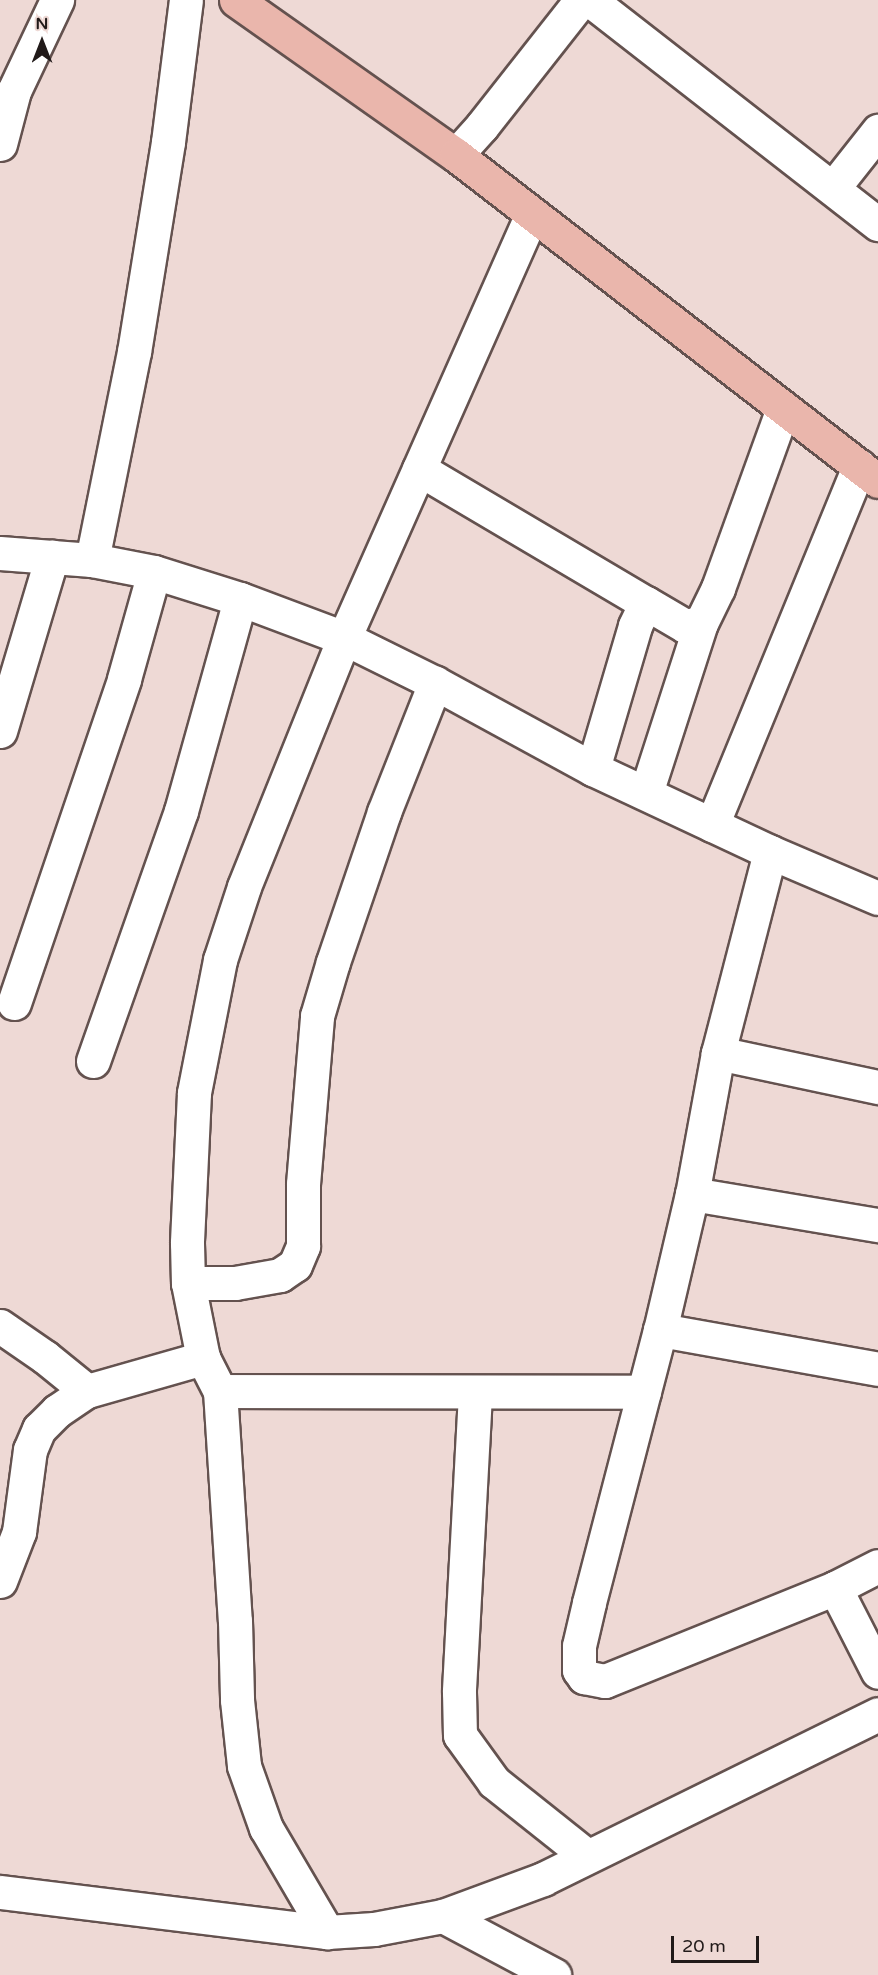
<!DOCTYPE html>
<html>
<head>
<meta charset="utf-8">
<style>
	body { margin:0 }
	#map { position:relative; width:878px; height:1975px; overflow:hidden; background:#eed9d5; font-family:"Varela Round",sans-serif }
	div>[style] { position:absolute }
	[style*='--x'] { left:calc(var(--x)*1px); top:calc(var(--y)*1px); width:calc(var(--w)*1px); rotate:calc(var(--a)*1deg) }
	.roads { filter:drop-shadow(2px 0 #64524f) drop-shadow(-2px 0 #64524f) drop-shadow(0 2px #64524f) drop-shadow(0 -2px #64524f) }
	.minor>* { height:33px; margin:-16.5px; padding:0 16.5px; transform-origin:16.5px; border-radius:16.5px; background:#fff }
	.primary>* { height:33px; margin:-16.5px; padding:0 16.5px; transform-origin:16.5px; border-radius:16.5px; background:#eab6ac }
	span { translate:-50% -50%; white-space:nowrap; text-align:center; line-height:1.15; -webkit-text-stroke:6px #eed9d5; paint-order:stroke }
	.north { position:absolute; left:12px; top:12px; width:60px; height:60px; -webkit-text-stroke:4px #eed9d5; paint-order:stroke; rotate:0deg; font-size:16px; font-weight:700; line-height:24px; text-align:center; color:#211a19 }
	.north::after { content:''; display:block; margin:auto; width:21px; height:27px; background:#211a19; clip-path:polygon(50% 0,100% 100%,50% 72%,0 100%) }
	.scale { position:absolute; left:671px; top:1936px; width:88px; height:27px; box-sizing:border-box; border:3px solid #211a19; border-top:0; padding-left:8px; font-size:18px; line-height:21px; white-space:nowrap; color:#211a19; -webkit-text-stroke:4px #eed9d5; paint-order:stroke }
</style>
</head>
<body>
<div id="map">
	<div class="roads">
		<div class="minor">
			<i style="--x:590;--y:0;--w:365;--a:37.9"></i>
			<i style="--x:0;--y:144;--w:55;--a:-75.2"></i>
			<i style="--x:14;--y:91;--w:101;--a:-64.7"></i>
			<i style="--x:456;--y:155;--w:39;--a:-48"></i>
			<i style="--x:482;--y:126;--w:160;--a:-51.8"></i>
			<i style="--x:833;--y:188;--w:73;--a:-51.7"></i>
			<i style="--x:532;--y:214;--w:464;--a:113.9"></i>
			<i style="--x:344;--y:638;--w:102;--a:26.3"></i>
			<i style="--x:435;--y:683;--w:180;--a:28.6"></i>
			<i style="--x:593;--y:769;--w:195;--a:25.1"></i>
			<i style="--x:770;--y:852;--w:117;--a:23.1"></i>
			<i style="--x:419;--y:469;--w:264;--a:30.6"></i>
			<i style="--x:646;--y:603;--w:25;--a:116"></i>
			<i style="--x:635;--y:626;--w:149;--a:106.4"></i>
			<i style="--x:0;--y:553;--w:92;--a:4.4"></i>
			<i style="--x:92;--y:560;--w:63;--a:11"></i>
			<i style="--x:154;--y:572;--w:90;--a:17.4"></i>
			<i style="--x:240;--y:599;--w:111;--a:20.6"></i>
			<i style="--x:344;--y:638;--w:268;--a:111.9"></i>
			<i style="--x:244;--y:887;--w:77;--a:108.2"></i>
			<i style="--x:220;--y:960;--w:136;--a:101.1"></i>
			<i style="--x:194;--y:1093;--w:150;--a:92.7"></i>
			<i style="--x:187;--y:1243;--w:40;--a:88.6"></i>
			<i style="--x:188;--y:1283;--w:76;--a:78.7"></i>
			<i style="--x:203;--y:1358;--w:37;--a:63"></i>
			<i style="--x:220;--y:1391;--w:230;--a:86.3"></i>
			<i style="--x:235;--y:1621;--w:79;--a:88.5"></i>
			<i style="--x:237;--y:1700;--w:66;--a:83.9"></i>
			<i style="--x:244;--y:1766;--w:66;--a:70.5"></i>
			<i style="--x:266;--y:1828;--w:121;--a:59.6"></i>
			<i style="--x:327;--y:1932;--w:47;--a:-3.7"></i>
			<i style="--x:374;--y:1929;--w:70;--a:-10.7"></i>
			<i style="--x:443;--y:1916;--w:107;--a:-20.3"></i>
			<i style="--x:543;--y:1879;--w:373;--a:-26.2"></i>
			<i style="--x:92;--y:560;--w:212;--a:-78.6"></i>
			<i style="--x:134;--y:352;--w:213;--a:-80.8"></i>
			<i style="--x:168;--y:142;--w:143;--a:-82.8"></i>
			<i style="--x:646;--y:603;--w:45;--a:30.5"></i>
			<i style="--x:685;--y:626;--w:16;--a:-11"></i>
			<i style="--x:701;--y:623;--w:39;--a:-64"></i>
			<i style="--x:718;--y:588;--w:191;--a:-70.1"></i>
			<i style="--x:0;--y:731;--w:182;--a:-73.4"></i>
			<i style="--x:646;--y:793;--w:179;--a:-72.1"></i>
			<i style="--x:712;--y:825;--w:388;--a:-67.7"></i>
			<i style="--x:770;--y:852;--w:208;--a:104.5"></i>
			<i style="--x:718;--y:1053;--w:143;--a:100.4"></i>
			<i style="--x:692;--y:1194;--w:140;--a:103.2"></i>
			<i style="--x:660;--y:1330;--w:282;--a:104.6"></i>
			<i style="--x:589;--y:1603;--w:44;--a:103.1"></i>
			<i style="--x:579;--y:1646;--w:24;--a:90"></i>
			<i style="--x:579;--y:1670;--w:9;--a:54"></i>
			<i style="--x:584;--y:1677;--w:21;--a:11"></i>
			<i style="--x:605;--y:1681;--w:248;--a:-22"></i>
			<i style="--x:835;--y:1588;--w:48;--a:-27.1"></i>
			<i style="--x:14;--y:1003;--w:342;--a:-71.2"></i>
			<i style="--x:124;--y:679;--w:111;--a:-74.3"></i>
			<i style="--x:718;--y:1053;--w:164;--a:12"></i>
			<i style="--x:93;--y:1061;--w:265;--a:-70.6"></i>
			<i style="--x:181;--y:811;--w:220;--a:-74.4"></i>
			<i style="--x:692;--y:1194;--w:189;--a:9.5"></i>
			<i style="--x:188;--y:1283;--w:47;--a:0"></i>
			<i style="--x:235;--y:1283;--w:46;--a:-10.1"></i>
			<i style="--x:280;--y:1275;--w:18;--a:-34"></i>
			<i style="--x:295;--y:1265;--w:21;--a:-67"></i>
			<i style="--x:303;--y:1246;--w:62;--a:-90"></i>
			<i style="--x:303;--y:1184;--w:169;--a:-85.2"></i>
			<i style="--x:317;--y:1016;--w:56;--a:-73.5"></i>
			<i style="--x:333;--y:962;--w:158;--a:-71.2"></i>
			<i style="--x:384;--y:812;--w:139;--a:-68.4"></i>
			<i style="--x:0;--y:1326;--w:55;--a:34.6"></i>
			<i style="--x:45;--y:1357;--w:54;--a:39"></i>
			<i style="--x:660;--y:1330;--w:221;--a:10.1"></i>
			<i style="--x:220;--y:1391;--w:424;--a:0.1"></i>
			<i style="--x:475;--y:1394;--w:298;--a:93.1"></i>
			<i style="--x:459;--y:1692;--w:43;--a:88.7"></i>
			<i style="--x:460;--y:1735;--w:58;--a:54.1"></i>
			<i style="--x:494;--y:1782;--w:119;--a:38.5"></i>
			<i style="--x:0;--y:1581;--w:53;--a:-68.8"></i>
			<i style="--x:19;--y:1532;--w:83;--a:-82.4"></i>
			<i style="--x:30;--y:1450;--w:23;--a:-67"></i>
			<i style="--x:39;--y:1429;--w:25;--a:-45"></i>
			<i style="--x:57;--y:1411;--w:36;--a:-34"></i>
			<i style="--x:87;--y:1391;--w:121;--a:-15.9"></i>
			<i style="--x:835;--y:1588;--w:94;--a:62.9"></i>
			<i style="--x:0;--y:1892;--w:329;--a:7"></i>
			<i style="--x:443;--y:1916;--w:126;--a:28"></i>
		</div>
		<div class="primary">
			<i style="--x:236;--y:0;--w:269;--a:35.2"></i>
			<i style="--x:456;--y:155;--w:533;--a:37.69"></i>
		</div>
	</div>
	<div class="north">N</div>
	<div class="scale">20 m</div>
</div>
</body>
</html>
